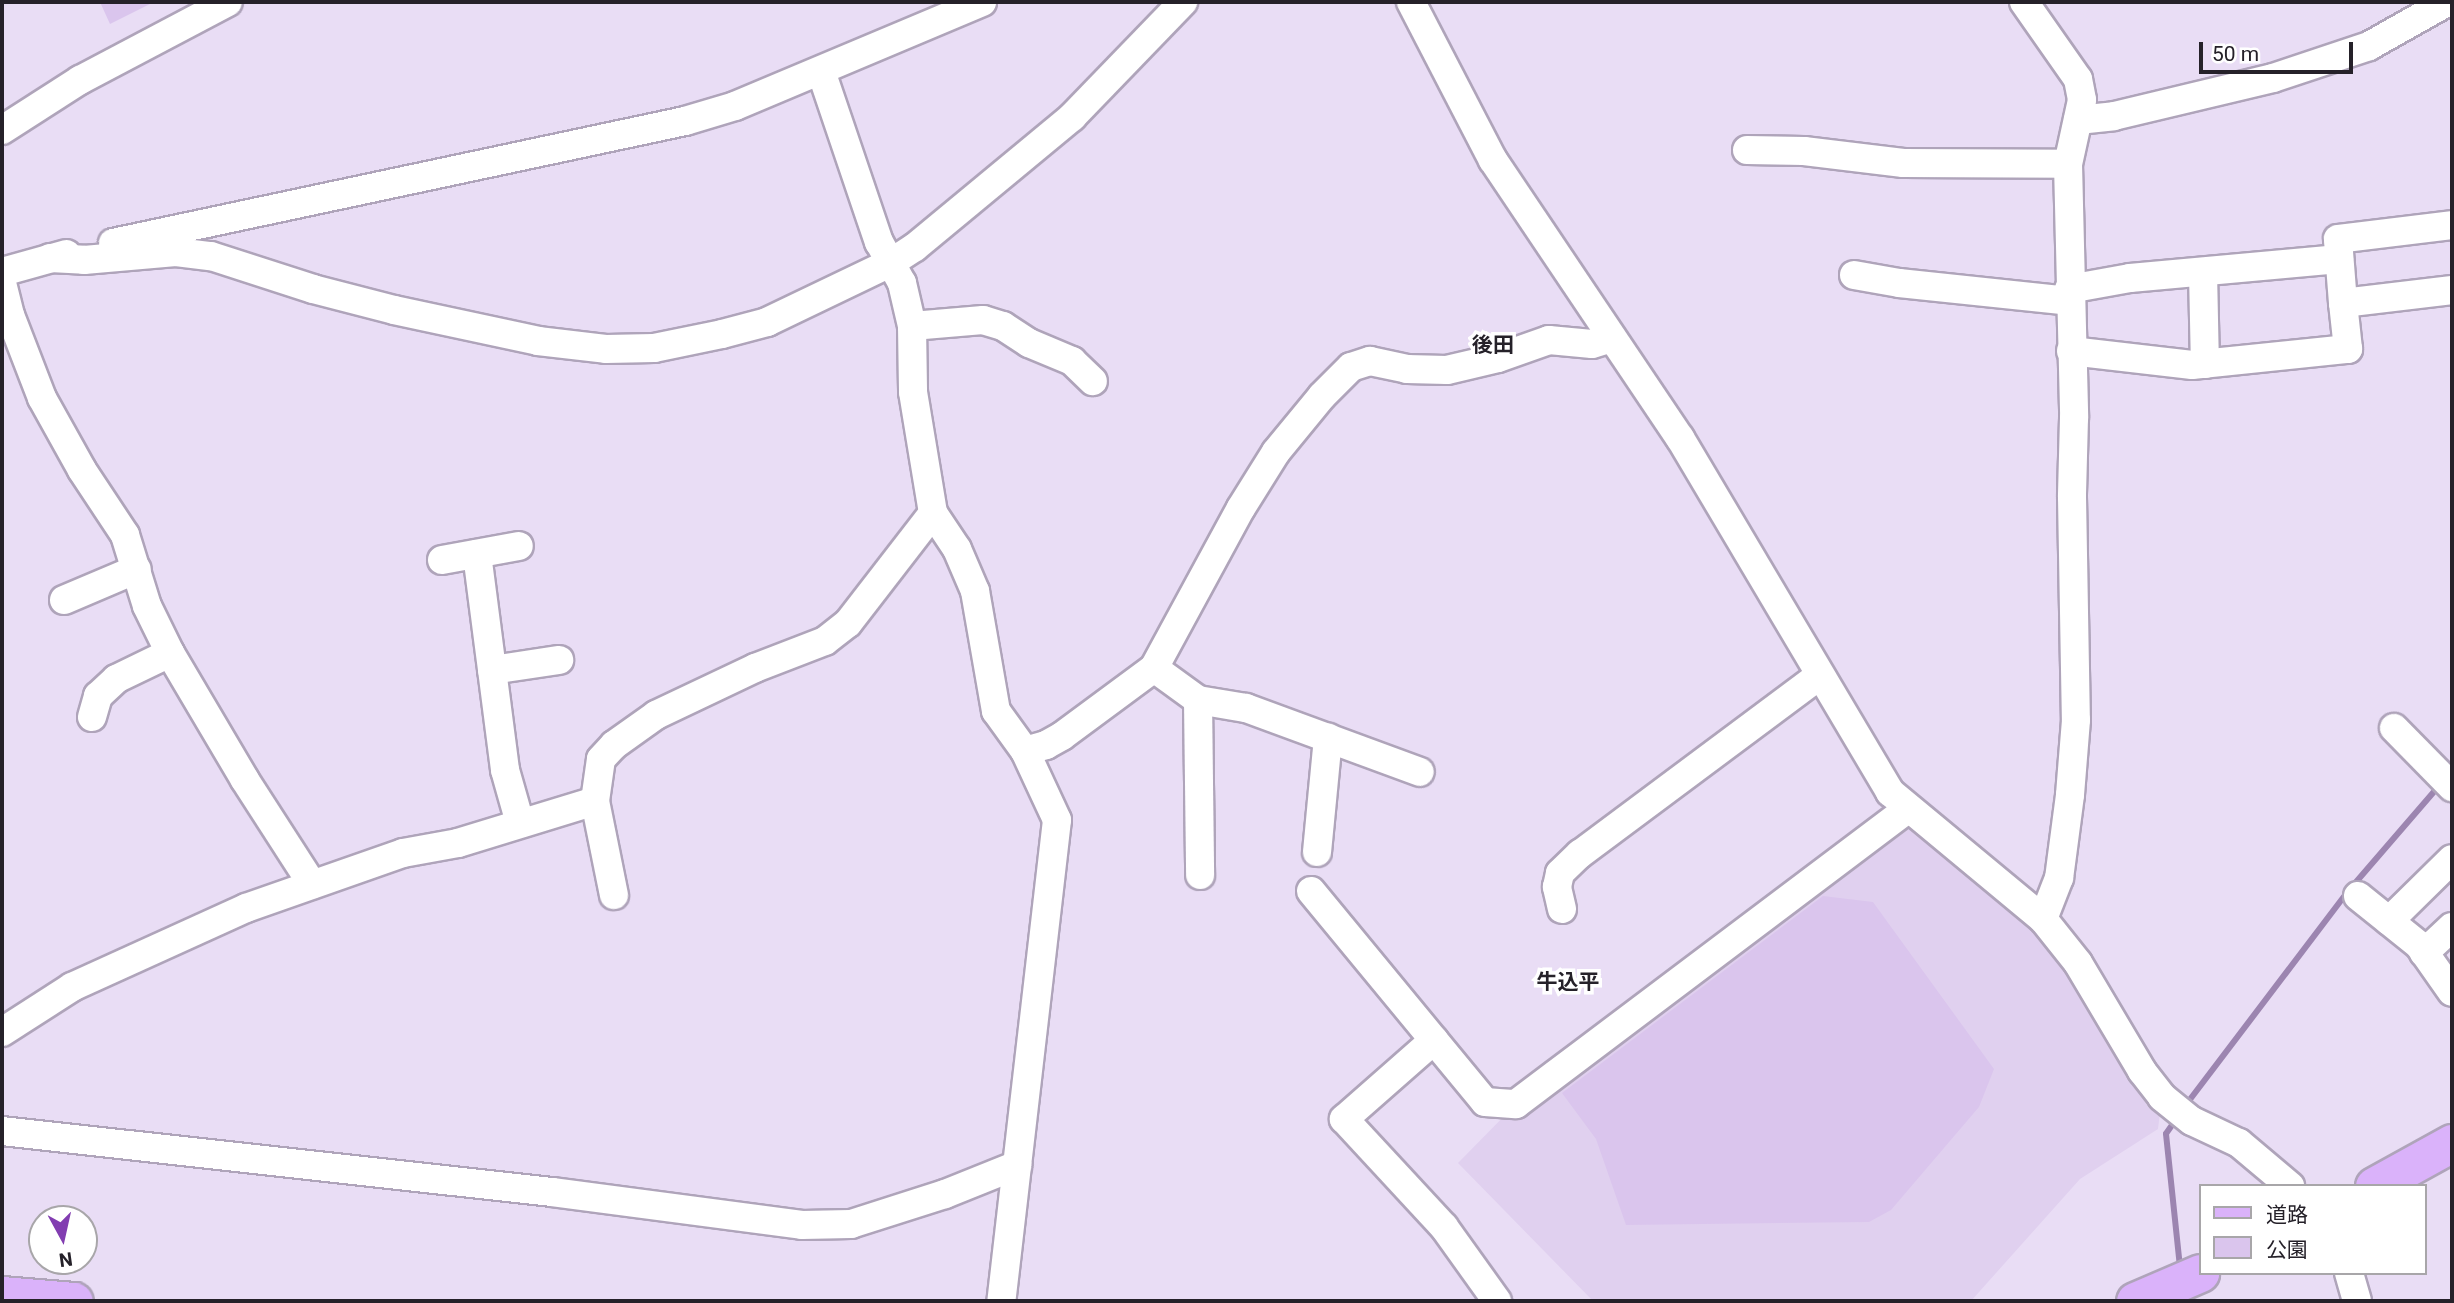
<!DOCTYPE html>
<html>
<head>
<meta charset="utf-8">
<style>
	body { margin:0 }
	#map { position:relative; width:2454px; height:1303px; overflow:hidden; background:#e9ddf5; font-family:Roboto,"Noto Sans JP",sans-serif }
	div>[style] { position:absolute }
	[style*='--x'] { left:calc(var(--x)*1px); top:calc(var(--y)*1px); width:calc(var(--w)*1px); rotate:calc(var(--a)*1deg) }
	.built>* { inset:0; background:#e0d0ef }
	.green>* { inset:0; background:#dac5ed }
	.stream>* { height:6px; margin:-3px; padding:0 3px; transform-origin:3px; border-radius:3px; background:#9c85b0 }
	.roads { filter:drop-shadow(2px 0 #afa4ba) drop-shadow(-2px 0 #afa4ba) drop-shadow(0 2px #afa4ba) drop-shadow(0 -2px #afa4ba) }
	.minor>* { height:28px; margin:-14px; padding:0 14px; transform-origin:14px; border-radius:14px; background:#fff }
	.major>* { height:37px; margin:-18.5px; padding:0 18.5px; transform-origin:18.5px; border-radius:18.5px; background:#dab2fa }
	span { translate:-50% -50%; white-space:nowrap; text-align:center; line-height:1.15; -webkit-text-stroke:7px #fff; paint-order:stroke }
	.neighbourhood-label { font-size:21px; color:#252129; font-weight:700 }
	.frame { position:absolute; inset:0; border:4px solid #252129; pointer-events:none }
	.legend { position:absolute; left:2199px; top:1184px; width:228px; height:91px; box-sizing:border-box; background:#fff; border:2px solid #a8a6a9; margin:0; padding:9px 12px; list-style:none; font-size:21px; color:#252129 }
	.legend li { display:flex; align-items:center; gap:14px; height:35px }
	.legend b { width:35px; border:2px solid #a8a6a9 }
	.north { position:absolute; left:28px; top:1205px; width:70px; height:70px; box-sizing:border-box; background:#fff; border:2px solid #a8a6a9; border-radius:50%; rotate:172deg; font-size:19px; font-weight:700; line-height:28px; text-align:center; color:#252129 }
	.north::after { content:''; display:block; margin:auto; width:24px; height:32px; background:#823db1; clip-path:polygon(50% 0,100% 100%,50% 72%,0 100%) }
	.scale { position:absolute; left:2199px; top:42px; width:154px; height:32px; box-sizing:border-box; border:4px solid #252129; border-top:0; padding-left:9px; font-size:21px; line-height:24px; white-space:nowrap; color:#252129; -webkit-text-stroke:5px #fff; paint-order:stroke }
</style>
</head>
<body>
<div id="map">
	<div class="built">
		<i style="clip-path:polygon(1907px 809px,2043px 919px,2162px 1097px,2158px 1129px,2080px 1179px,1971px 1301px,1593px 1301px,1458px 1163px,1516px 1104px)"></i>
	</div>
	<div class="green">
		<i style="clip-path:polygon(100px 2px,154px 2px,110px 24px)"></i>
		<i style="clip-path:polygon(1823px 896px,1873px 902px,1994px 1069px,1979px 1107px,1891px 1210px,1869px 1222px,1626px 1225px,1596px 1139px,1562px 1093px)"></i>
	</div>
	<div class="stream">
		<i style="--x:2185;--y:1106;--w:273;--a:-52.8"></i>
		<i style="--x:2350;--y:889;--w:136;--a:-49.2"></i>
		<i style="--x:2177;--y:1118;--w:19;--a:125"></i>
		<i style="--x:2166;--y:1134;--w:135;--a:84"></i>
	</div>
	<div class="roads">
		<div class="minor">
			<i style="--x:1411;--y:2;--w:178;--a:62.6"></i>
			<i style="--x:1493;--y:160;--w:335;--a:56.1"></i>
			<i style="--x:1680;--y:438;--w:412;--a:59.3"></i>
			<i style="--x:1890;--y:792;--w:199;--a:39.7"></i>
			<i style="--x:2043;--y:919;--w:56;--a:51.5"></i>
			<i style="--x:2078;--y:963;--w:126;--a:59.3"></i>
			<i style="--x:2142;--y:1071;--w:33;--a:52"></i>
			<i style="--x:2162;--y:1097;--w:38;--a:39"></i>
			<i style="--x:2192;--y:1121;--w:52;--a:25.1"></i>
			<i style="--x:2239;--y:1143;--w:67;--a:40.1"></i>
			<i style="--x:2024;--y:2;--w:94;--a:55"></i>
			<i style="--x:2078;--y:79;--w:21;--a:79"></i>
			<i style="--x:2082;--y:100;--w:66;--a:102.3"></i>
			<i style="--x:2068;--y:164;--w:254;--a:88.6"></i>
			<i style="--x:2074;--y:418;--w:79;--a:91.5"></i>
			<i style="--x:2072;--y:497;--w:223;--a:89"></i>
			<i style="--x:2076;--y:720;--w:75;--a:94.6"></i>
			<i style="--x:2070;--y:795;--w:84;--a:97.5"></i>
			<i style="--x:2059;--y:878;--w:44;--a:111.3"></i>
			<i style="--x:821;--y:71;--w:181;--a:71.3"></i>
			<i style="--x:879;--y:242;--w:47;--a:60.7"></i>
			<i style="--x:902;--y:283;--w:44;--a:76.9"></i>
			<i style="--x:912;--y:326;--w:66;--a:89.1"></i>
			<i style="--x:913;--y:392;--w:123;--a:80.6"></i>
			<i style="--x:933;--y:513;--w:43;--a:56.3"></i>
			<i style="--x:957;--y:549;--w:46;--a:66.8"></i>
			<i style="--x:975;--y:591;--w:122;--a:80.1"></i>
			<i style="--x:996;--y:711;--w:49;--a:54.1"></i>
			<i style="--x:1025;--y:751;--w:76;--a:65.1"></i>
			<i style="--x:1057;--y:820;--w:484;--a:96.6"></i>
			<i style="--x:2078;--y:120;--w:36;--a:-6"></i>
			<i style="--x:2114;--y:116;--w:163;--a:-13.4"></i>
			<i style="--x:2273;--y:78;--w:101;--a:-18.4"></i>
			<i style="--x:2369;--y:46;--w:90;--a:-29.4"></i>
			<i style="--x:2;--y:130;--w:93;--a:-32.7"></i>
			<i style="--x:80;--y:80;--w:167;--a:-27.8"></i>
			<i style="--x:1747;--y:150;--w:57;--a:1"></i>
			<i style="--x:1804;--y:151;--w:100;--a:6.9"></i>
			<i style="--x:1903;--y:163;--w:165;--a:0.3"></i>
			<i style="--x:113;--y:243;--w:585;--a:-12.04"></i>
			<i style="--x:685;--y:121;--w:52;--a:-16.7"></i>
			<i style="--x:735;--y:106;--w:268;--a:-22.8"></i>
			<i style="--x:50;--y:258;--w:34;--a:3"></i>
			<i style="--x:84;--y:260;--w:92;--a:-5"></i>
			<i style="--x:176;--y:252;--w:35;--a:7"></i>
			<i style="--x:211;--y:256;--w:107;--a:17.9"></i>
			<i style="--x:313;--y:289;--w:84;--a:14.5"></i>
			<i style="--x:394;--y:310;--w:147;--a:12.1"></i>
			<i style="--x:538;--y:341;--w:68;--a:6.7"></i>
			<i style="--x:606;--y:349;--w:48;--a:-1.2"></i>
			<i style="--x:654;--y:348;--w:69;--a:-11.6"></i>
			<i style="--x:722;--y:334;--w:47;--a:-14.9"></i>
			<i style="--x:767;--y:322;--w:139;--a:-25.6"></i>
			<i style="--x:892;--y:262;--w:27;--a:-33"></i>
			<i style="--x:915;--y:247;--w:204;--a:-39.6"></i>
			<i style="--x:1072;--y:117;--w:160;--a:-46"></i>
			<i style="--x:2;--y:272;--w:67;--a:-15.5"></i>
			<i style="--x:2203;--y:272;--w:92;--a:88.8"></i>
			<i style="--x:1854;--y:275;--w:46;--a:10.1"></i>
			<i style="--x:1899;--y:283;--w:171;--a:6"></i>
			<i style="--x:2;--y:283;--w:33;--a:76"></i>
			<i style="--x:10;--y:315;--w:89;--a:68.9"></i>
			<i style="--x:42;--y:398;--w:82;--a:60.9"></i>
			<i style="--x:82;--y:470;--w:78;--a:56.5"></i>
			<i style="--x:125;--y:535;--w:74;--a:72.8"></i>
			<i style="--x:147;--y:606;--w:52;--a:63.9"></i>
			<i style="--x:170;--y:653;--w:147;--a:59.4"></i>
			<i style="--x:245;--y:780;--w:124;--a:57.2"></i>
			<i style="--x:2069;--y:289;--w:62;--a:-10.2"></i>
			<i style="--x:2130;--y:278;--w:210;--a:-5.2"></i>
			<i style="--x:2343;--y:303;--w:64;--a:-94.5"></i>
			<i style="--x:2338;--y:239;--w:115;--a:-7"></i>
			<i style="--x:912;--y:326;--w:71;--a:-4.8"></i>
			<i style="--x:983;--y:320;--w:21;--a:17"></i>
			<i style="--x:1003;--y:326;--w:31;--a:33"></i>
			<i style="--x:1029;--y:343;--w:47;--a:22.7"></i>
			<i style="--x:1072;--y:361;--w:29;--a:44"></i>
			<i style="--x:2071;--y:351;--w:122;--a:6.6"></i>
			<i style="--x:2192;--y:365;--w:157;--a:-5.9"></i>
			<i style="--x:2348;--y:349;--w:46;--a:-96.2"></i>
			<i style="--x:2343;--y:303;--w:110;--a:-6.8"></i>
			<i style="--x:477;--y:554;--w:218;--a:82.6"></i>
			<i style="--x:505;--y:770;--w:55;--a:74.2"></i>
			<i style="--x:442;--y:560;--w:78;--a:-10.3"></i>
			<i style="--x:64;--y:600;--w:79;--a:-23"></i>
			<i style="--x:1154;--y:668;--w:54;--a:36"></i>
			<i style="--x:1198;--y:700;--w:49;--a:9.5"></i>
			<i style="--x:1246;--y:708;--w:185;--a:20.2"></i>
			<i style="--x:492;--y:670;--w:68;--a:-8.5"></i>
			<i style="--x:1198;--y:700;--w:175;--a:89.3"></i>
			<i style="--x:92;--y:717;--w:22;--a:-74"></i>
			<i style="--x:98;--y:696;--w:25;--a:-43"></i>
			<i style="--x:116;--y:679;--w:60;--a:-25.7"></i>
			<i style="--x:2394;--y:728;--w:83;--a:45.5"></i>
			<i style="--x:1025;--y:751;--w:22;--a:-16"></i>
			<i style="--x:1046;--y:745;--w:18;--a:-29"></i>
			<i style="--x:1062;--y:736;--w:114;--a:-36.5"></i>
			<i style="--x:1154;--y:668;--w:182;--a:-61.5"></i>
			<i style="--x:1241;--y:508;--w:66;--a:-58"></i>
			<i style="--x:1276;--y:452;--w:72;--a:-50.6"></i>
			<i style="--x:1322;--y:396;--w:41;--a:-45"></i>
			<i style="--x:1351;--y:367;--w:20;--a:-18"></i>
			<i style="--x:1370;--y:361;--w:38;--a:12"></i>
			<i style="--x:1407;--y:369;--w:40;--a:1.4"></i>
			<i style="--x:1447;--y:370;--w:52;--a:-13.2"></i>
			<i style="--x:1498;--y:358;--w:54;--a:-19.4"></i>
			<i style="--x:1549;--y:340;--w:43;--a:5.3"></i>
			<i style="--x:1592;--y:344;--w:21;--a:-17"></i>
			<i style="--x:595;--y:801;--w:96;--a:78.6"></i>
			<i style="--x:1317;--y:852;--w:115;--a:-84.5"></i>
			<i style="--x:1311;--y:891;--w:273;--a:50.5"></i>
			<i style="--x:1485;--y:1102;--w:31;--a:4"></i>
			<i style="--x:1516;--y:1104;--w:490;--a:-37"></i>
			<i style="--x:2358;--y:896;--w:78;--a:38.8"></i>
			<i style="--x:2419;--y:945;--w:57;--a:54.9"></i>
			<i style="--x:1562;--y:909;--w:23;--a:-103"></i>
			<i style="--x:1557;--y:887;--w:14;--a:-78"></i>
			<i style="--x:1560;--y:873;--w:28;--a:-44"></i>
			<i style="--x:1580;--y:854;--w:298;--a:-36.7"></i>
			<i style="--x:2389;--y:921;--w:88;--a:-44.5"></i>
			<i style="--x:2424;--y:953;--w:38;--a:-43"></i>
			<i style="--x:2;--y:1032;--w:83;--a:-32.7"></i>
			<i style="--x:72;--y:987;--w:191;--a:-24.4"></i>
			<i style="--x:246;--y:908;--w:166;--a:-19.3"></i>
			<i style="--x:403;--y:853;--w:56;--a:-10.3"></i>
			<i style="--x:458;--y:843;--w:143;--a:-17"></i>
			<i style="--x:595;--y:801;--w:42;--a:-81.9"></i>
			<i style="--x:601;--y:759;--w:19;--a:-47"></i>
			<i style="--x:614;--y:745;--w:52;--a:-35.5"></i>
			<i style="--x:656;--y:715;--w:110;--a:-25.4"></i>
			<i style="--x:755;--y:668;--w:75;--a:-21.1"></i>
			<i style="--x:825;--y:641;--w:29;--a:-38"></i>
			<i style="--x:848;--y:623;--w:139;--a:-52.3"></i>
			<i style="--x:1434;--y:1040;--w:120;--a:138.7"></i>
			<i style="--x:1344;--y:1119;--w:147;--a:47.2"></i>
			<i style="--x:1444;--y:1227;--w:91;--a:54.4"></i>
			<i style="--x:2;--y:1131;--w:553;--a:6.33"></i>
			<i style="--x:552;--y:1192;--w:252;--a:7.5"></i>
			<i style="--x:802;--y:1225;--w:49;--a:-1.2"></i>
			<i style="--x:851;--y:1224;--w:99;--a:-17.7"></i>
			<i style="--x:945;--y:1194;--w:78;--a:-21.9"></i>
			<i style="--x:2349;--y:1273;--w:29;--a:74"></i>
		</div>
		<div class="major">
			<i style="--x:2374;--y:1186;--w:89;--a:-28.9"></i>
			<i style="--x:2;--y:1295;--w:72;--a:4.8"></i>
			<i style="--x:2135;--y:1301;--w:71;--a:-23.3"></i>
		</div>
	</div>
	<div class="neighbourhood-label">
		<span style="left:1493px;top:345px">後田</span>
		<span style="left:1568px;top:982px">牛込平</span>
	</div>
	<div class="frame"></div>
	<ul class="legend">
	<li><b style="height:9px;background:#dab2fa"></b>道路</li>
	<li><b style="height:19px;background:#dac5ed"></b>公園</li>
	</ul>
	<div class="north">N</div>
	<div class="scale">50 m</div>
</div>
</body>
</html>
